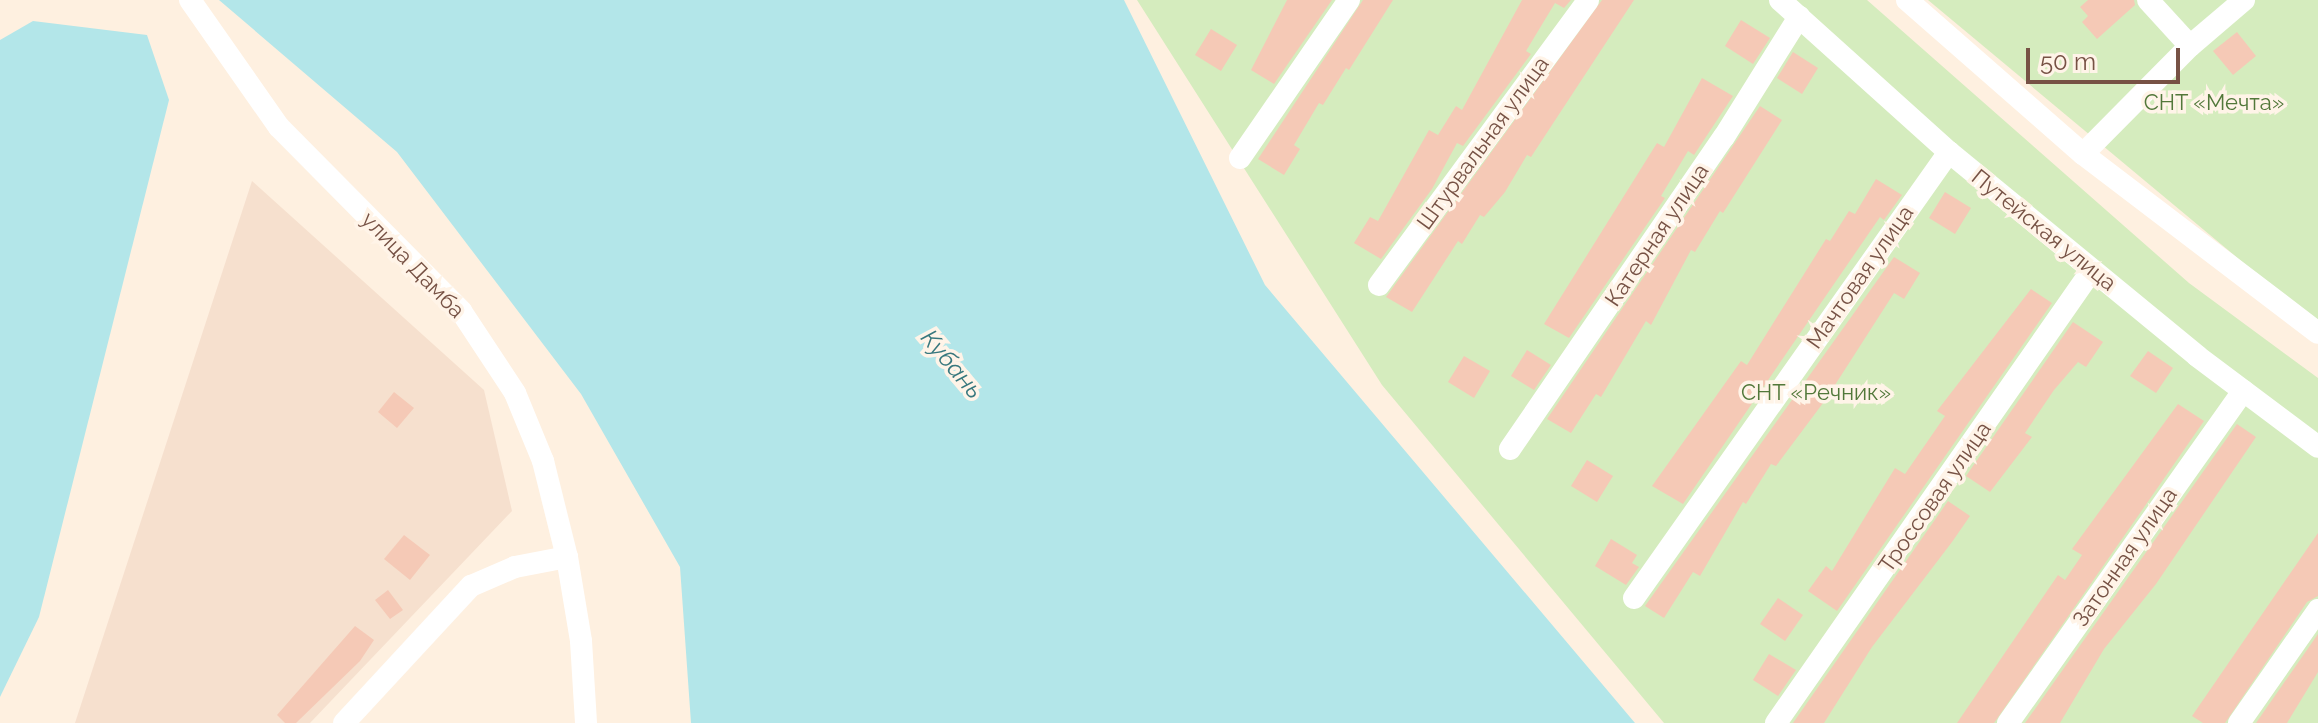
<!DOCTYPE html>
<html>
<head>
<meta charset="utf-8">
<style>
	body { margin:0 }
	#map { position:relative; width:2318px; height:723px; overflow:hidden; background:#fef0e0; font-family:Raleway,sans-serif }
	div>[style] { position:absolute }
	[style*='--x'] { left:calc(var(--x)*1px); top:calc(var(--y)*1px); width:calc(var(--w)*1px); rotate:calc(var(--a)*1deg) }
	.residential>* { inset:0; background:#f6e0ce }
	.green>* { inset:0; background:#d5ecbe }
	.water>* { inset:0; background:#b3e6e9 }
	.building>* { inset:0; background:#f5c9b6 }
	.minor>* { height:22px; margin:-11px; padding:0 11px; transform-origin:11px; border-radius:11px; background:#fff }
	span { translate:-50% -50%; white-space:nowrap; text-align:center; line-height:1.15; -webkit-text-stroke:7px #fff4e8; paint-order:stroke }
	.park-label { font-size:22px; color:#52783a }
	.street-label { font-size:22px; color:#775245 }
	.water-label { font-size:24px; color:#38787e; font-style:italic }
	.scale { position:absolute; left:2026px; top:48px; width:154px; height:36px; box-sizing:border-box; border:4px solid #775245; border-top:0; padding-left:10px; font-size:24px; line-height:28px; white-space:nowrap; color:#775245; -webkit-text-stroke:6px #fff4e8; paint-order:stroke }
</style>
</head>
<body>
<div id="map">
	<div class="residential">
		<i style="clip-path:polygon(252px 181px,484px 390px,512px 511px,310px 723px,75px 723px)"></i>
	</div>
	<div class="green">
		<i style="clip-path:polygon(1137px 0,1867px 0,2189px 283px,2318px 378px,2318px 723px,1664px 723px,1382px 385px)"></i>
		<i style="clip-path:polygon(1928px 0,2318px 0,2318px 320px,2246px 265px)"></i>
	</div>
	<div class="water">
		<i style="clip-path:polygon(219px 0,1124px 0,1265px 285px,1635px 723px,691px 723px,680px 567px,581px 394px,397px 152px)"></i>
		<i style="clip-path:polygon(33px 21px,147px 35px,169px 100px,39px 617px,0 697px,0 40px)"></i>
	</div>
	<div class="building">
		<i style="clip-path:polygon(1287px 0,1332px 0,1274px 84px,1251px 70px)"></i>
		<i style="clip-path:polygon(1363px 0,1393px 0,1349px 70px,1346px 68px,1323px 105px,1319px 103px,1294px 145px,1300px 149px,1284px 175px,1258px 159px)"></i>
		<i style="clip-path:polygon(1522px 0,1571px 0,1564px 8px,1555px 3px,1526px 51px,1531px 54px,1463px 146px,1457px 143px,1432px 189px,1381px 259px,1354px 243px,1370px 217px,1378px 221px,1429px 130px,1438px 135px,1456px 106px,1462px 110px)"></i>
		<i style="clip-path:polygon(1602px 0,1634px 0,1531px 157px,1527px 155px,1505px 192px,1484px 217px,1480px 215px,1462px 244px,1458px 241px,1412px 312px,1386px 297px)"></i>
		<i style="clip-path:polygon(2088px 0,2134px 0,2135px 5px,2097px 39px,2082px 22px,2088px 16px,2080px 7px)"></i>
		<i style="clip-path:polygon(1741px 20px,1770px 38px,1753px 64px,1725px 46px)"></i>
		<i style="clip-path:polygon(1211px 29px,1237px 45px,1221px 71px,1195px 55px)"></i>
		<i style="clip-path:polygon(2237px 32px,2256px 56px,2233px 75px,2213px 51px)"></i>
		<i style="clip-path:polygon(1793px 52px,1818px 68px,1802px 94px,1777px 78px)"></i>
		<i style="clip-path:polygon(1702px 78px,1733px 96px,1694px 155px,1688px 151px,1661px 196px,1665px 198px,1569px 338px,1544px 324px,1657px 143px,1664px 147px)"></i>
		<i style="clip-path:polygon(1760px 106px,1782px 120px,1723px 213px,1720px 211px,1695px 252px,1691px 250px,1651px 325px,1646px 321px,1601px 397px,1596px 394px,1571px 433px,1547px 419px)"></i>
		<i style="clip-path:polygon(1876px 179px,1902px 195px,1884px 220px,1880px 217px,1683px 504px,1652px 486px,1741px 361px,1747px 365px,1826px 239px,1830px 241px,1849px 211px,1855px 214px)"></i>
		<i style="clip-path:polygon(1945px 192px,1971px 208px,1955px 234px,1929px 218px)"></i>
		<i style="clip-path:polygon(1894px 257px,1920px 273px,1904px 299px,1894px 293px,1826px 399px,1776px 466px,1771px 464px,1746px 504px,1743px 502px,1700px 576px,1693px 572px,1664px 618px,1645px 606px)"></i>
		<i style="clip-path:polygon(2031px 289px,2052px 303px,1837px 611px,1808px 591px,1826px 566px,1832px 571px,1895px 468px,1905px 474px,1945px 416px,1937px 411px)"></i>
		<i style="clip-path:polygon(2073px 322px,2103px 342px,2086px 367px,2078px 362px,2054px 390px,2025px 433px,2032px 437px,1990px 492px,1966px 476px)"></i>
		<i style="clip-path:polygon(1527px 350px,1551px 365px,1534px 390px,1511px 376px)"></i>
		<i style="clip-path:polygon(2148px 351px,2173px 368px,2156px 393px,2130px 376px)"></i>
		<i style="clip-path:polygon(1464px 356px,1490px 371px,1474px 398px,1448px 382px)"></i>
		<i style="clip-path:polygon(394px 392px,414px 408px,397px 428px,378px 412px)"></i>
		<i style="clip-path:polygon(2178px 404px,2204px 421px,1994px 723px,1957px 723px,2058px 575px,2065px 580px,2082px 555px,2072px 549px)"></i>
		<i style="clip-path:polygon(2237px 424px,2256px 437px,2156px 584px,2104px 649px,2060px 723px,2025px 723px)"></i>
		<i style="clip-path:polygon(1587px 460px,1613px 476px,1597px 502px,1571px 486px)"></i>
		<i style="clip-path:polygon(1948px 501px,1970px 516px,1952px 542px,1872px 647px,1824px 723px,1793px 723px)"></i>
		<i style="clip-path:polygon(2318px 533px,2318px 596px,2307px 602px,2225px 723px,2203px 723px,2192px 716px)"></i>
		<i style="clip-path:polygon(404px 535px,430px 555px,410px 580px,384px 559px)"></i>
		<i style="clip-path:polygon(1611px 539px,1637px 555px,1632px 563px,1639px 567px,1626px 585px,1595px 566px)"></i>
		<i style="clip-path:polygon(388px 590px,403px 610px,390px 619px,375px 600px)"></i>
		<i style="clip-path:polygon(1778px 598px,1803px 615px,1785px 641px,1760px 624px)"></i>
		<i style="clip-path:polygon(355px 626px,374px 640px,360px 661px,296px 723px,285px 723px,277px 715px)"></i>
		<i style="clip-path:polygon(2318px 634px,2318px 672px,2287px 723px,2256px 723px)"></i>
		<i style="clip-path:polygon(1769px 654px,1796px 670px,1778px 696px,1753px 680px)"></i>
	</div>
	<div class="minor">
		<i style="--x:190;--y:0;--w:155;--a:55"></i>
		<i style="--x:279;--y:127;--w:259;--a:45.3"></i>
		<i style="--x:461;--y:311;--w:98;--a:56.6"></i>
		<i style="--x:515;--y:393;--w:74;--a:67.6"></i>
		<i style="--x:543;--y:461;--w:99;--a:76"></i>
		<i style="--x:567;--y:557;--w:85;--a:80.5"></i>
		<i style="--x:581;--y:641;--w:82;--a:86.5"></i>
		<i style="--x:1780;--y:0;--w:227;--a:42"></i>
		<i style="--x:1949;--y:152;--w:321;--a:39.4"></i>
		<i style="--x:2197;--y:356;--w:151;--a:36.9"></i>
		<i style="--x:1907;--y:0;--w:234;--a:41.2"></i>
		<i style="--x:2083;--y:154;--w:295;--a:37.3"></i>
		<i style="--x:2148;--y:0;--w:62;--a:47.6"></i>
		<i style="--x:2083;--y:154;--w:152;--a:-45.3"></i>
		<i style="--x:2190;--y:46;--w:71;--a:-40.4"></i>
		<i style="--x:1240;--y:158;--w:192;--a:-55.4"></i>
		<i style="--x:1379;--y:285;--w:353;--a:-53.7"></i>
		<i style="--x:1510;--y:449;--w:378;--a:-55.6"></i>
		<i style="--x:1724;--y:137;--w:142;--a:-58"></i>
		<i style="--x:1634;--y:598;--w:546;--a:-54.77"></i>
		<i style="--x:344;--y:723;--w:187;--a:-47.2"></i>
		<i style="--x:471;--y:586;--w:48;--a:-23.4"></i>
		<i style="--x:515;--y:567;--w:53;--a:-10.9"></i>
		<i style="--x:1776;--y:723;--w:552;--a:-55.1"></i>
		<i style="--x:2008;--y:723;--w:407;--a:-54.7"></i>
		<i style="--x:2239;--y:723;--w:138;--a:-55"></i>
	</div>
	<div class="park-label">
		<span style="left:2214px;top:103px">СНТ «Мечта»</span>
		<span style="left:1816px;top:393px">СНТ «Речник»</span>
	</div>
	<div class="street-label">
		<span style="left:1483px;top:143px;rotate:-54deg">Штурвальная улица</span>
		<span style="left:2044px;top:230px;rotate:39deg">Путейская улица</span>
		<span style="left:1657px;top:235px;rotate:-56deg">Катерная улица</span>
		<span style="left:413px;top:265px;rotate:46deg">улица Дамба</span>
		<span style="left:1860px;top:277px;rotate:-55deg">Мачтовая улица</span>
		<span style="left:1935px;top:497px;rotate:-55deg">Троссовая улица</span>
		<span style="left:2125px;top:557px;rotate:-55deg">Затонная улица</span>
	</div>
	<div class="water-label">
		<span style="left:952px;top:364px;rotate:50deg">Кубань</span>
	</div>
	<div class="scale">50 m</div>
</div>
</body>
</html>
